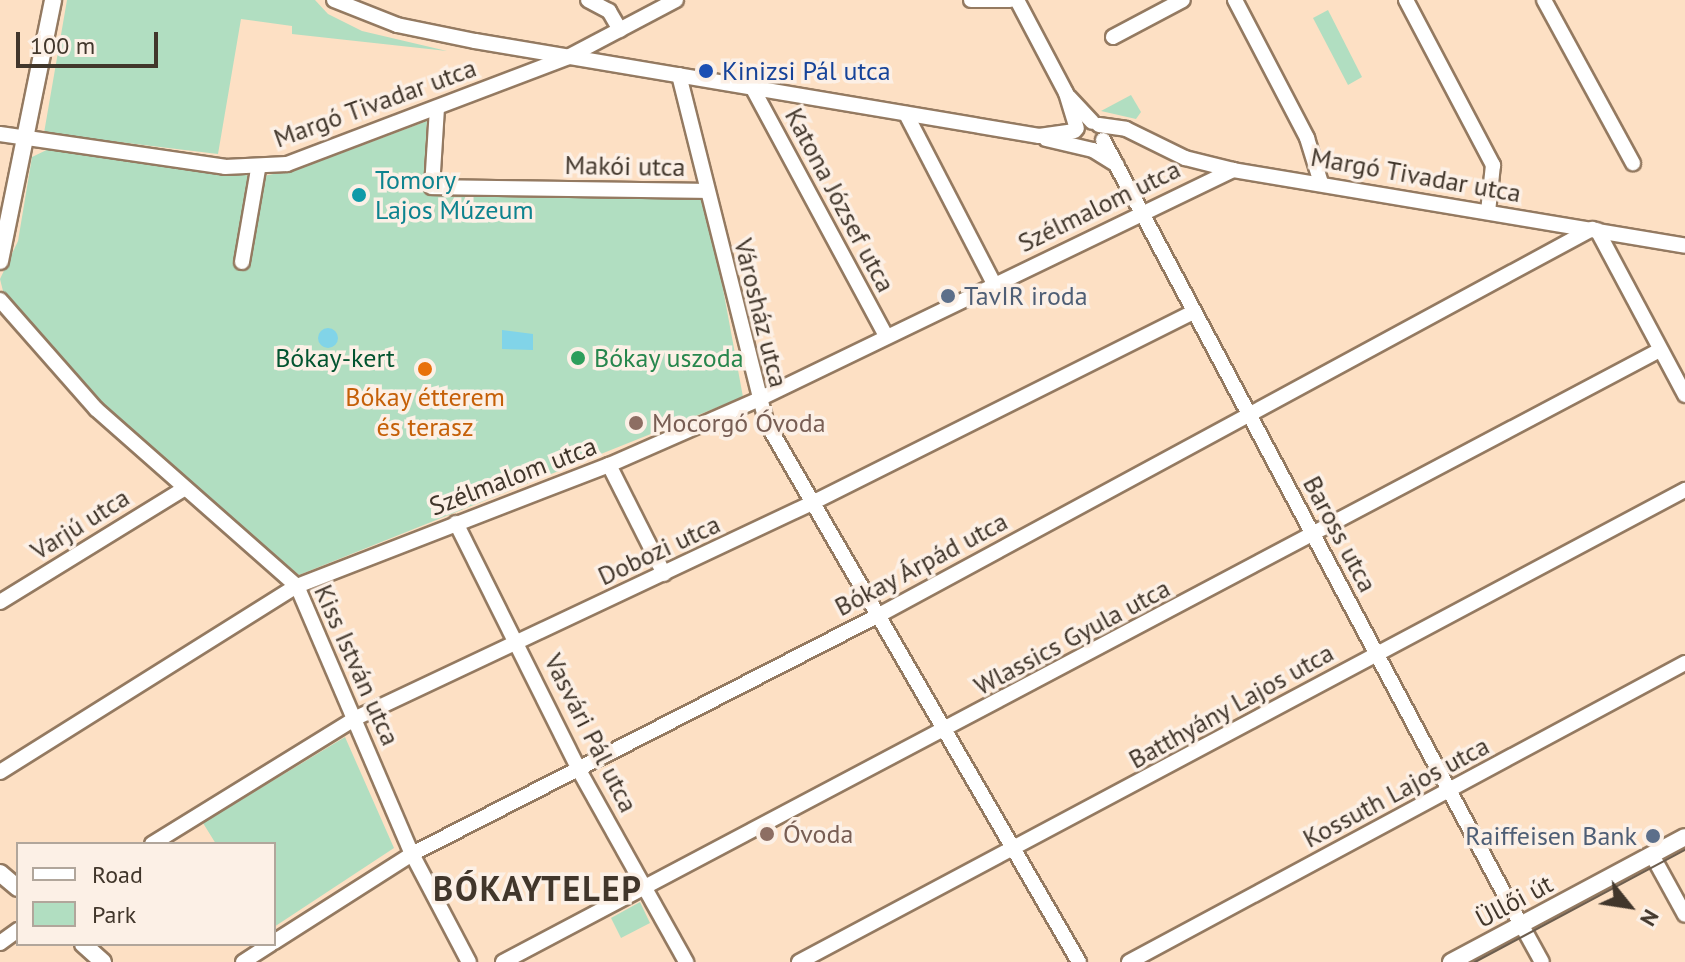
<!DOCTYPE html>
<html>
<head>
<meta charset="utf-8">
<style>
	body { margin:0 }
	#map { position:relative; width:1685px; height:962px; overflow:hidden; background:#fde0c4; font-family:"PT Sans",sans-serif }
	div>[style] { position:absolute }
	[style*='--x'] { left:calc(var(--x)*1px); top:calc(var(--y)*1px); width:calc(var(--w)*1px); rotate:calc(var(--a)*1deg) }
	.green>* { inset:0; background:#b1dec1 }
	.water>* { inset:0; background:#81d4e8 }
	.round { border-radius:50% }
	.roads { filter:drop-shadow(2px 0 #947a61) drop-shadow(-2px 0 #947a61) drop-shadow(0 2px #947a61) drop-shadow(0 -2px #947a61) }
	.minor>* { height:14px; margin:-7px; padding:0 7px; transform-origin:7px; border-radius:7px; background:#fff }
	.major>* { height:16px; margin:-8px; padding:0 8px; transform-origin:8px; border-radius:8px; background:#fff }
	.tram>* { height:2px; margin:-1px; padding:0 1px; transform-origin:1px; border-radius:1px; background:#6d5e4f }
	.dots>* { width:22px; height:22px; translate:-50% -50%; box-sizing:border-box; border:4px solid #fcf0e6; border-radius:50% }
	span { translate:-50% -50%; white-space:nowrap; text-align:center; line-height:1.15; -webkit-text-stroke:7px #fcf0e6; paint-order:stroke }
	.transit-label { font-size:26px; color:#164399 }
	.left { translate:0 -50%; text-align:left }
	.street-label { font-size:26px; color:#41362b }
	.culture-label { font-size:26px; color:#0d838f }
	.service-label { font-size:26px; color:#4e5e75 }
	.right { translate:-100% -50%; text-align:right }
	.park-label { font-size:26px; color:#035430 }
	.leisure-label { font-size:26px; color:#27864d }
	.food-label { font-size:26px; color:#c56008 }
	.education-label { font-size:26px; color:#785e54 }
	.district-label { font-size:34px; color:#41362b; font-weight:700; letter-spacing:2px }
	.legend { position:absolute; left:16px; top:842px; width:260px; height:104px; box-sizing:border-box; background:#fcf0e6; border:2px solid #b1a69b; margin:0; padding:10px 14px; list-style:none; font-size:24px; color:#41362b }
	.legend li { display:flex; align-items:center; gap:16px; height:40px }
	.legend b { width:40px; border:2px solid #b1a69b }
	.north { position:absolute; left:1589px; top:866px; width:80px; height:80px; -webkit-text-stroke:6px #fcf0e6; paint-order:stroke; rotate:120deg; font-size:22px; font-weight:700; line-height:32px; text-align:center; color:#41362b }
	.north::after { content:''; display:block; margin:auto; width:28px; height:36px; background:#41362b; clip-path:polygon(50% 0,100% 100%,50% 72%,0 100%) }
	.scale { position:absolute; left:16px; top:32px; width:142px; height:36px; box-sizing:border-box; border:4px solid #41362b; border-top:0; padding-left:10px; font-size:24px; line-height:28px; white-space:nowrap; color:#41362b; -webkit-text-stroke:6px #fcf0e6; paint-order:stroke }
</style>
</head>
<body>
<div id="map">
	<div class="green">
		<i style="clip-path:polygon(67px 0,315px 0,328px 14px,362px 31px,447px 51px,292px 34px,292px 26px,241px 19px,218px 154px,44px 133px)"></i>
		<i style="clip-path:polygon(1328px 10px,1362px 77px,1348px 85px,1313px 18px)"></i>
		<i style="clip-path:polygon(1131px 95px,1141px 112px,1136px 119px,1101px 111px)"></i>
		<i style="clip-path:polygon(427px 121px,423px 190px,706px 197px,743px 397px,299px 575px,109px 413px,3px 291px,0 279px,18px 241px,32px 157px,57px 145px,258px 177px,299px 169px)"></i>
		<i style="clip-path:polygon(345px 737px,394px 848px,274px 927px,274px 844px,216px 844px,203px 823px)"></i>
		<i style="clip-path:polygon(640px 902px,650px 923px,621px 938px,611px 918px)"></i>
	</div>
	<div class="water">
		<i class="round" style="left:318px;top:328px;width:20px;height:20px"></i>
		<i style="clip-path:polygon(502px 330px,533px 334px,533px 350px,502px 349px)"></i>
	</div>
	<div class="roads">
		<div class="minor">
			<i style="--x:334;--y:0;--w:68;--a:21.6"></i>
			<i style="--x:397;--y:25;--w:80;--a:11.6"></i>
			<i style="--x:475;--y:41;--w:572;--a:9.56"></i>
			<i style="--x:1039;--y:136;--w:36;--a:-8"></i>
			<i style="--x:588;--y:0;--w:24;--a:28"></i>
			<i style="--x:609;--y:11;--w:22;--a:60"></i>
			<i style="--x:971;--y:0;--w:39;--a:0"></i>
			<i style="--x:1017;--y:0;--w:105;--a:62.2"></i>
			<i style="--x:1066;--y:93;--w:37;--a:73"></i>
			<i style="--x:1235;--y:0;--w:156;--a:62.4"></i>
			<i style="--x:1307;--y:138;--w:47;--a:72.7"></i>
			<i style="--x:1406;--y:0;--w:187;--a:62.2"></i>
			<i style="--x:1493;--y:165;--w:47;--a:96.1"></i>
			<i style="--x:1544;--y:0;--w:186;--a:61.4"></i>
			<i style="--x:1113;--y:37;--w:79;--a:-27.9"></i>
			<i style="--x:679;--y:75;--w:358;--a:75.9"></i>
			<i style="--x:766;--y:422;--w:624;--a:59.9"></i>
			<i style="--x:752;--y:87;--w:283;--a:61.7"></i>
			<i style="--x:1069;--y:97;--w:34;--a:47"></i>
			<i style="--x:437;--y:108;--w:79;--a:93.6"></i>
			<i style="--x:432;--y:187;--w:274;--a:0.8"></i>
			<i style="--x:906;--y:114;--w:191;--a:62.6"></i>
			<i style="--x:1099;--y:125;--w:27;--a:8"></i>
			<i style="--x:1126;--y:129;--w:66;--a:26.2"></i>
			<i style="--x:1185;--y:158;--w:49;--a:14"></i>
			<i style="--x:1233;--y:170;--w:458;--a:9.5"></i>
			<i style="--x:0;--y:134;--w:227;--a:8.3"></i>
			<i style="--x:225;--y:167;--w:62;--a:-2.8"></i>
			<i style="--x:287;--y:164;--w:301;--a:-20.8"></i>
			<i style="--x:568;--y:57;--w:122;--a:-27.8"></i>
			<i style="--x:1046;--y:139;--w:48;--a:13.2"></i>
			<i style="--x:1093;--y:150;--w:28;--a:32"></i>
			<i style="--x:1103;--y:140;--w:889;--a:61.97"></i>
			<i style="--x:1597;--y:230;--w:187;--a:61.9"></i>
			<i style="--x:242;--y:262;--w:94;--a:-80.2"></i>
			<i style="--x:0;--y:300;--w:145;--a:48.6"></i>
			<i style="--x:96;--y:409;--w:268;--a:41.4"></i>
			<i style="--x:297;--y:586;--w:292;--a:66.8"></i>
			<i style="--x:412;--y:854;--w:122;--a:62.2"></i>
			<i style="--x:609;--y:465;--w:122;--a:63.2"></i>
			<i style="--x:456;--y:523;--w:278;--a:63.5"></i>
			<i style="--x:580;--y:772;--w:218;--a:60.8"></i>
			<i style="--x:0;--y:602;--w:217;--a:-31.6"></i>
			<i style="--x:0;--y:772;--w:350;--a:-32.1"></i>
			<i style="--x:297;--y:586;--w:335;--a:-21.2"></i>
			<i style="--x:609;--y:465;--w:162;--a:-23.7"></i>
			<i style="--x:757;--y:400;--w:529;--a:-25.79"></i>
			<i style="--x:152;--y:844;--w:240;--a:-31.7"></i>
			<i style="--x:356;--y:718;--w:504;--a:-25.24"></i>
			<i style="--x:812;--y:503;--w:426;--a:-26.6"></i>
			<i style="--x:1652;--y:855;--w:68;--a:61.2"></i>
			<i style="--x:1521;--y:924;--w:43;--a:61.1"></i>
			<i style="--x:274;--y:942;--w:164;--a:-32.5"></i>
			<i style="--x:412;--y:854;--w:527;--a:-27.1"></i>
			<i style="--x:881;--y:614;--w:809;--a:-28.44"></i>
			<i style="--x:0;--y:943;--w:22;--a:-36"></i>
			<i style="--x:243;--y:962;--w:33;--a:-33"></i>
			<i style="--x:503;--y:962;--w:1309;--a:-27.88"></i>
			<i style="--x:799;--y:962;--w:1004;--a:-28.05"></i>
			<i style="--x:1129;--y:962;--w:631;--a:-28.27"></i>
		</div>
		<div class="major">
			<i style="--x:0;--y:261;--w:266;--a:-78.5"></i>
			<i style="--x:0;--y:873;--w:23;--a:40"></i>
			<i style="--x:83;--y:944;--w:27;--a:42"></i>
			<i style="--x:1451;--y:962;--w:265;--a:-28.1"></i>
		</div>
	</div>
	<div class="tram">
		<i style="--x:1475;--y:962;--w:238;--a:-28.1"></i>
	</div>
	<div class="dots">
		<i style="left:706px;top:71px;background:#1a4fb4"></i>
		<i style="left:359px;top:195px;background:#0f9aa8"></i>
		<i style="left:948px;top:296px;background:#5c6f8a"></i>
		<i style="left:578px;top:358px;background:#2e9e5b"></i>
		<i style="left:425px;top:369px;background:#e8710a"></i>
		<i style="left:636px;top:423px;background:#8d6e63"></i>
		<i style="left:767px;top:834px;background:#8d6e63"></i>
		<i style="left:1653px;top:836px;background:#5c6f8a"></i>
	</div>
	<div class="transit-label">
		<span class="left" style="left:722px;top:71px">Kinizsi Pál utca</span>
	</div>
	<div class="street-label">
		<span style="left:375px;top:103px;rotate:-20deg">Margó Tivadar utca</span>
		<span style="left:625px;top:166px;rotate:1deg">Makói utca</span>
		<span style="left:1416px;top:175px;rotate:10deg">Margó Tivadar utca</span>
		<span style="left:840px;top:200px;rotate:62deg">Katona József utca</span>
		<span style="left:1099px;top:206px;rotate:-26deg">Szélmalom utca</span>
		<span style="left:761px;top:313px;rotate:76deg">Városház utca</span>
		<span style="left:513px;top:476px;rotate:-21deg">Szélmalom utca</span>
		<span style="left:80px;top:524px;rotate:-32deg">Varjú utca</span>
		<span style="left:1340px;top:534px;rotate:62deg">Baross utca</span>
		<span style="left:659px;top:550px;rotate:-25deg">Dobozi utca</span>
		<span style="left:921px;top:564px;rotate:-28deg">Bókay Árpád utca</span>
		<span style="left:1072px;top:637px;rotate:-28deg">Wlassics Gyula utca</span>
		<span style="left:357px;top:665px;rotate:66deg">Kiss István utca</span>
		<span style="left:1231px;top:706px;rotate:-29deg">Batthyány Lajos utca</span>
		<span style="left:591px;top:733px;rotate:63deg">Vasvári Pál utca</span>
		<span style="left:1396px;top:792px;rotate:-28deg">Kossuth Lajos utca</span>
		<span style="left:1514px;top:901px;rotate:-28deg">Üllői út</span>
	</div>
	<div class="culture-label">
		<span class="left" style="left:375px;top:195px">Tomory<br>Lajos Múzeum</span>
	</div>
	<div class="service-label">
		<span class="left" style="left:964px;top:296px">TavIR iroda</span>
		<span class="right" style="left:1637px;top:836px">Raiffeisen Bank</span>
	</div>
	<div class="park-label">
		<span style="left:335px;top:358px">Bókay-kert</span>
	</div>
	<div class="leisure-label">
		<span class="left" style="left:594px;top:358px">Bókay uszoda</span>
	</div>
	<div class="food-label">
		<span style="left:425px;top:412px">Bókay étterem<br>és terasz</span>
	</div>
	<div class="education-label">
		<span class="left" style="left:652px;top:423px">Mocorgó Óvoda</span>
		<span class="left" style="left:783px;top:834px">Óvoda</span>
	</div>
	<div class="district-label">
		<span style="left:538px;top:889px">BÓKAYTELEP</span>
	</div>
	<ul class="legend">
	<li><b style="height:10px;background:#fff"></b>Road</li>
	<li><b style="height:22px;background:#b1dec1"></b>Park</li>
	</ul>
	<div class="north">N</div>
	<div class="scale">100 m</div>
</div>
</body>
</html>
